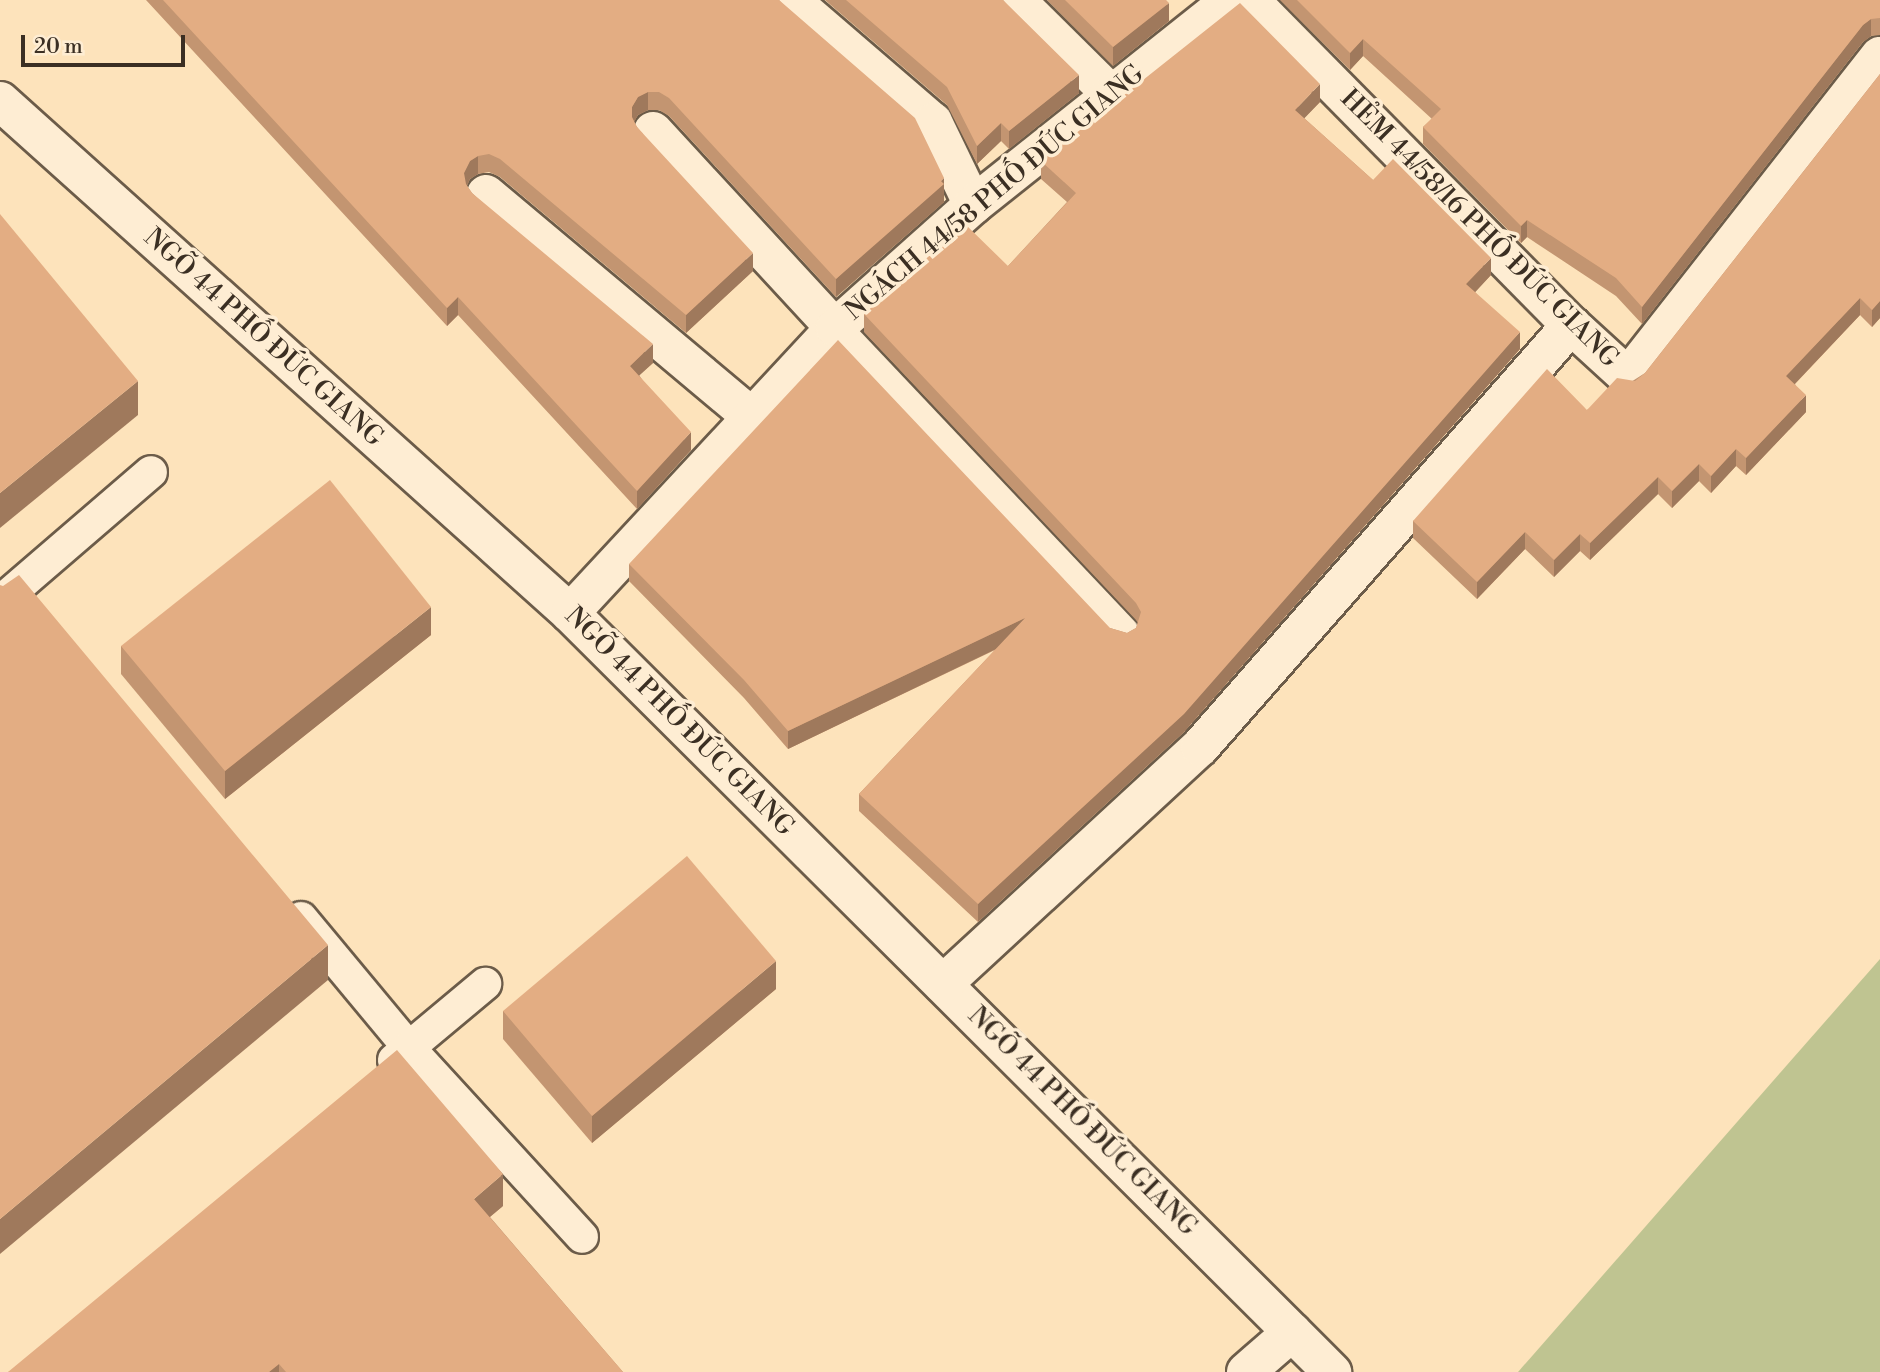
<!DOCTYPE html>
<html>
<head>
<meta charset="utf-8">
<style>
	body { margin:0 }
	#map { position:relative; width:1880px; height:1372px; overflow:hidden; background:#fde3bb; font-family:"Libre Bodoni",serif }
	div>[style] { position:absolute }
	[style*='--x'] { left:calc(var(--x)*1px); top:calc(var(--y)*1px); width:calc(var(--w)*1px); rotate:calc(var(--a)*1deg) }
	.green>* { inset:0; background:#bfc491 }
	.roads { filter:drop-shadow(2px 0 #6c5c49) drop-shadow(-2px 0 #6c5c49) drop-shadow(0 2px #6c5c49) drop-shadow(0 -2px #6c5c49) }
	.lane>* { height:32px; margin:-16px; padding:0 16px; transform-origin:16px; border-radius:16px; background:#feedd3 }
	.street>* { height:38px; margin:-19px; padding:0 19px; transform-origin:19px; border-radius:19px; background:#feedd3 }
	.wall>* { inset:0; background:#c39571 }
	.shaded-wall>* { inset:0; background:#9f795c }
	.building>* { inset:0; background:#e3ad83 }
	span { translate:-50% -50%; white-space:nowrap; text-align:center; line-height:1.15; -webkit-text-stroke:7px #feedd3; paint-order:stroke }
	.street-label { font-size:26px; color:#3b2f23 }
	.scale { position:absolute; left:21px; top:35px; width:164px; height:32px; box-sizing:border-box; border:4px solid #3b2f23; border-top:0; padding-left:9px; font-size:21px; line-height:24px; white-space:nowrap; color:#3b2f23; -webkit-text-stroke:5px #feedd3; paint-order:stroke }
</style>
</head>
<body>
<div id="map">
	<div class="green">
		<i style="clip-path:polygon(1880px 959px,1880px 1372px,1518px 1372px)"></i>
	</div>
	<div class="roads">
		<div class="lane">
			<i style="--x:835;--y:328;--w:419;--a:46.6"></i>
			<i style="--x:0;--y:602;--w:199;--a:-40.7"></i>
			<i style="--x:301;--y:918;--w:169;--a:50.3"></i>
			<i style="--x:409;--y:1048;--w:256;--a:47.5"></i>
			<i style="--x:394;--y:1060;--w:119;--a:-39.9"></i>
		</div>
		<div class="street">
			<i style="--x:791;--y:0;--w:187;--a:40.7"></i>
			<i style="--x:933;--y:122;--w:92;--a:64.3"></i>
			<i style="--x:1016;--y:0;--w:132;--a:44.7"></i>
			<i style="--x:1250;--y:0;--w:457;--a:45.4"></i>
			<i style="--x:1571;--y:325;--w:77;--a:42.4"></i>
			<i style="--x:1628;--y:377;--w:408;--a:-51.9"></i>
			<i style="--x:0;--y:101;--w:766;--a:41.93"></i>
			<i style="--x:570;--y:613;--w:1076;--a:44.89"></i>
			<i style="--x:653;--y:131;--w:268;--a:47.3"></i>
			<i style="--x:486;--y:194;--w:347;--a:40"></i>
			<i style="--x:570;--y:613;--w:389;--a:-47.1"></i>
			<i style="--x:835;--y:328;--w:185;--a:-41.7"></i>
			<i style="--x:973;--y:205;--w:330;--a:-38.5"></i>
			<i style="--x:943;--y:984;--w:350;--a:-42.7"></i>
			<i style="--x:1200;--y:747;--w:562;--a:-48.68"></i>
			<i style="--x:1246;--y:1372;--w:61;--a:-41"></i>
		</div>
	</div>
	<div class="wall">
		<i style="clip-path:polygon(146px 0,779px 0,944px 196px,944px 202px,836px 297px,669px 116px,659px 110px,648px 110px,638px 115px,634px 122px,637px 127px,753px 271px,686px 333px,500px 177px,489px 172px,478px 174px,470px 179px,467px 186px,472px 193px,653px 363px,639px 375px,691px 450px,637px 509px,458px 315px,447px 326px)"></i>
		<i style="clip-path:polygon(825px 0,1003px 0,1079px 93px,1009px 149px,1001px 141px,977px 164px,947px 105px)"></i>
		<i style="clip-path:polygon(1047px 0,1166px 0,1169px 21px,1113px 66px)"></i>
		<i style="clip-path:polygon(1280px 0,1880px 0,1880px 35px,1871px 36px,1863px 42px,1642px 324px,1616px 296px,1527px 237px,1521px 243px,1423px 144px,1423px 127px,1432px 119px,1363px 56px,1350px 70px)"></i>
		<i style="clip-path:polygon(1880px 74px,1880px 318px,1872px 327px,1860px 315px,1795px 384px,1806px 412px,1746px 475px,1736px 466px,1711px 493px,1699px 481px,1672px 508px,1658px 494px,1590px 560px,1580px 551px,1554px 577px,1525px 549px,1477px 599px,1413px 538px,1413px 521px,1645px 373px)"></i>
		<i style="clip-path:polygon(1320px 102px,1304px 118px,1373px 180px,1491px 275px,1475px 292px,1520px 349px,1184px 732px,978px 922px,859px 811px,859px 794px,995px 650px,788px 749px,744px 698px,629px 581px,629px 564px,1110px 628px,1127px 633px,1136px 628px,1138px 623px,1136px 620px,864px 332px,864px 314px,1008px 266px,1067px 202px,1041px 179px,1041px 161px)"></i>
		<i style="clip-path:polygon(431px 635px,225px 799px,121px 674px,121px 646px)"></i>
		<i style="clip-path:polygon(776px 989px,592px 1143px,503px 1039px,503px 1011px)"></i>
		<i style="clip-path:polygon(503px 1206px,490px 1217px,623px 1372px,8px 1372px)"></i>
	</div>
	<div class="shaded-wall">
		<i style="clip-path:polygon(1169px 3px,1169px 21px,1113px 66px,1113px 47px)"></i>
		<i style="clip-path:polygon(1871px 19px,1871px 36px,1863px 42px,1642px 324px,1642px 307px,1863px 25px)"></i>
		<i style="clip-path:polygon(1363px 39px,1363px 56px,1350px 70px,1350px 53px)"></i>
		<i style="clip-path:polygon(1079px 75px,1079px 93px,1009px 149px,1009px 131px)"></i>
		<i style="clip-path:polygon(1320px 84px,1320px 102px,1295px 128px,1295px 110px)"></i>
		<i style="clip-path:polygon(648px 92px,648px 110px,638px 115px,632px 125px,632px 107px,638px 97px)"></i>
		<i style="clip-path:polygon(1001px 123px,1001px 141px,977px 164px,977px 146px)"></i>
		<i style="clip-path:polygon(478px 156px,478px 174px,470px 179px,464px 191px,464px 173px,470px 161px)"></i>
		<i style="clip-path:polygon(944px 178px,944px 202px,836px 297px,836px 279px)"></i>
		<i style="clip-path:polygon(1527px 220px,1527px 237px,1521px 243px,1521px 226px)"></i>
		<i style="clip-path:polygon(753px 253px,753px 271px,686px 333px,686px 315px)"></i>
		<i style="clip-path:polygon(1491px 258px,1491px 275px,1466px 302px,1466px 284px)"></i>
		<i style="clip-path:polygon(458px 297px,458px 315px,447px 326px,447px 308px)"></i>
		<i style="clip-path:polygon(1860px 298px,1860px 315px,1786px 393px,1786px 376px)"></i>
		<i style="clip-path:polygon(1880px 301px,1880px 318px,1872px 327px,1872px 310px)"></i>
		<i style="clip-path:polygon(1520px 332px,1520px 349px,1184px 732px,978px 922px,978px 904px)"></i>
		<i style="clip-path:polygon(653px 344px,653px 363px,630px 384px,630px 366px)"></i>
		<i style="clip-path:polygon(138px 381px,138px 415px,0 528px,0 493px)"></i>
		<i style="clip-path:polygon(1806px 395px,1806px 412px,1746px 475px,1746px 458px)"></i>
		<i style="clip-path:polygon(691px 432px,691px 450px,637px 509px,637px 491px)"></i>
		<i style="clip-path:polygon(1736px 449px,1736px 466px,1711px 493px,1711px 476px)"></i>
		<i style="clip-path:polygon(1699px 464px,1699px 481px,1672px 508px,1672px 491px)"></i>
		<i style="clip-path:polygon(1658px 477px,1658px 494px,1590px 560px,1590px 543px)"></i>
		<i style="clip-path:polygon(1525px 532px,1525px 549px,1477px 599px,1477px 582px)"></i>
		<i style="clip-path:polygon(1580px 534px,1580px 551px,1554px 577px,1554px 560px)"></i>
		<i style="clip-path:polygon(431px 607px,431px 635px,225px 799px,225px 771px)"></i>
		<i style="clip-path:polygon(1025px 618px,1025px 635px,788px 749px,788px 731px)"></i>
		<i style="clip-path:polygon(328px 945px,328px 980px,0 1254px,0 1219px)"></i>
		<i style="clip-path:polygon(776px 961px,776px 989px,592px 1143px,592px 1116px)"></i>
		<i style="clip-path:polygon(503px 1174px,503px 1206px,474px 1230px,474px 1199px)"></i>
		<i style="clip-path:polygon(279px 1364px,279px 1372px,269px 1372px)"></i>
	</div>
	<div class="building">
		<i style="clip-path:polygon(163px 0,779px 0,915px 118px,944px 178px,941px 181px,944px 184px,836px 279px,669px 98px,659px 92px,648px 92px,638px 97px,632px 107px,632px 117px,637px 127px,753px 253px,686px 315px,500px 159px,489px 154px,478px 156px,470px 161px,464px 173px,466px 184px,472px 193px,653px 344px,630px 366px,691px 432px,637px 491px,458px 297px,447px 308px)"></i>
		<i style="clip-path:polygon(846px 0,1003px 0,1079px 75px,1009px 131px,1001px 123px,977px 146px,947px 87px)"></i>
		<i style="clip-path:polygon(1065px 0,1166px 0,1169px 3px,1113px 47px)"></i>
		<i style="clip-path:polygon(1297px 0,1880px 0,1880px 18px,1871px 19px,1863px 25px,1642px 307px,1616px 278px,1527px 220px,1521px 226px,1423px 127px,1441px 109px,1363px 39px,1350px 53px)"></i>
		<i style="clip-path:polygon(1240px 3px,1320px 84px,1295px 110px,1373px 180px,1393px 159px,1491px 258px,1466px 284px,1520px 332px,1184px 714px,978px 904px,859px 794px,1025px 618px,788px 731px,744px 680px,629px 564px,838px 340px,1110px 628px,1127px 633px,1136px 628px,1141px 612px,1136px 603px,864px 314px,965px 224px,1008px 266px,1076px 193px,1041px 161px)"></i>
		<i style="clip-path:polygon(1880px 74px,1880px 301px,1872px 310px,1860px 298px,1786px 376px,1806px 395px,1746px 458px,1736px 449px,1711px 476px,1699px 464px,1672px 491px,1658px 477px,1590px 543px,1580px 534px,1554px 560px,1525px 532px,1477px 582px,1413px 521px,1547px 369px,1587px 410px,1617px 378px,1635px 381px,1645px 373px)"></i>
		<i style="clip-path:polygon(0 214px,138px 381px,0 493px)"></i>
		<i style="clip-path:polygon(330px 480px,431px 607px,225px 771px,121px 646px)"></i>
		<i style="clip-path:polygon(19px 575px,328px 945px,0 1219px,0 585px,3px 586px)"></i>
		<i style="clip-path:polygon(687px 856px,776px 961px,592px 1116px,503px 1011px)"></i>
		<i style="clip-path:polygon(397px 1050px,503px 1174px,474px 1199px,623px 1372px,286px 1372px,279px 1364px,269px 1372px,8px 1372px)"></i>
	</div>
	<div class="street-label">
		<span style="left:995px;top:193px;rotate:-40deg">NGÁCH 44/58 PHỐ ĐỨC GIANG</span>
		<span style="left:1479px;top:229px;rotate:45deg">HẺM 44/58/16 PHỐ ĐỨC GIANG</span>
		<span style="left:263px;top:338px;rotate:42deg">NGÕ 44 PHỐ ĐỨC GIANG</span>
		<span style="left:679px;top:722px;rotate:45deg">NGÕ 44 PHỐ ĐỨC GIANG</span>
		<span style="left:1082px;top:1122px;rotate:45deg">NGÕ 44 PHỐ ĐỨC GIANG</span>
	</div>
	<div class="scale">20 m</div>
</div>
</body>
</html>
